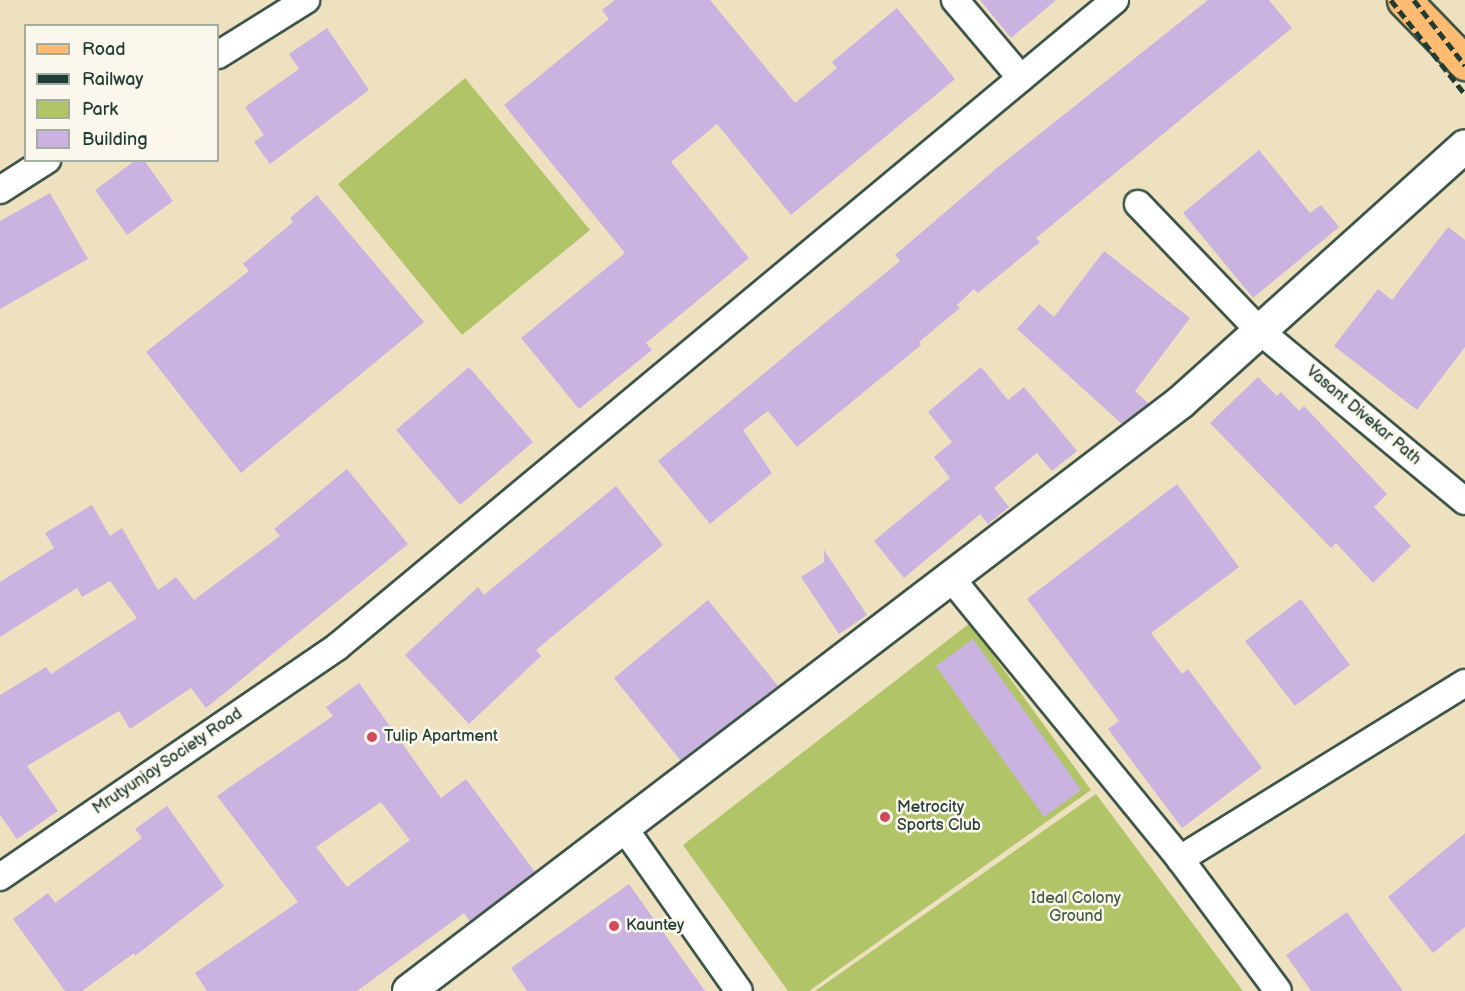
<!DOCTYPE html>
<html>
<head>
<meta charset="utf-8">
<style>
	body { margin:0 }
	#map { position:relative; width:1465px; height:991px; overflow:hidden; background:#eee1c0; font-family:"Balsamiq Sans",sans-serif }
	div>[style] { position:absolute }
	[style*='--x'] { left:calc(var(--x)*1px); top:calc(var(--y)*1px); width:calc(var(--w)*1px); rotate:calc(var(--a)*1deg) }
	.green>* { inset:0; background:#b1c468 }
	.building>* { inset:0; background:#cab3e0 }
	.roads { filter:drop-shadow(2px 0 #3e5649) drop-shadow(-2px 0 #3e5649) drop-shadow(0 2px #3e5649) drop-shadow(0 -2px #3e5649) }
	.minor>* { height:26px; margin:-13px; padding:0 13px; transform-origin:13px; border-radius:13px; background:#fff }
	.tertiary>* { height:32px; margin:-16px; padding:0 16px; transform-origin:16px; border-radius:16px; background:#fff }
	.primary>* { height:33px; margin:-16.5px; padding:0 16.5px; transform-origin:16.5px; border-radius:16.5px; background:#ffbb71 }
	.rail>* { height:4.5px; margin-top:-2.25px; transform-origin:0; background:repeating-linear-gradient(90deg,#1f3d34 0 9px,transparent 0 13.5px) }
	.dots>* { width:16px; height:16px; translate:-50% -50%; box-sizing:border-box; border:3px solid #fbf7ec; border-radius:50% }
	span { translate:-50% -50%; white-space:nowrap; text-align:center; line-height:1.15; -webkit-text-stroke:5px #fbf7ec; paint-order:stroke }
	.street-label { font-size:16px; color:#1f3d34 }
	.poi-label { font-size:16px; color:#1f3d34 }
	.left { translate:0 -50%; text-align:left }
	.park-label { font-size:16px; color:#445f41 }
	.legend { position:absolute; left:24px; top:24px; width:195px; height:138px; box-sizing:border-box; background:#fbf7ec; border:2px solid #a3ada2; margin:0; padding:8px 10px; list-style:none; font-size:18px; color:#1f3d34 }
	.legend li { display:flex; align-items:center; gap:12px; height:30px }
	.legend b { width:30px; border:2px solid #a3ada2 }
</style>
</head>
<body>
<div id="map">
	<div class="green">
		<i style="clip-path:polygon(465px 78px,590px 230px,462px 335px,338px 184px)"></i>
		<i style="clip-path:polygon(970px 623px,1091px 790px,809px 991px,788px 991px,683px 845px)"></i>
		<i style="clip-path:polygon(1096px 794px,1243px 991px,815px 991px)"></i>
	</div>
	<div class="building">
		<i style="clip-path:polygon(615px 0,710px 0,795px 103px,837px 68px,832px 62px,897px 8px,955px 79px,791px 215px,717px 124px,671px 162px,749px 258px,646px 343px,652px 350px,579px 409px,521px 338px,625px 253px,504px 105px,609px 19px,602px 10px)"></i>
		<i style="clip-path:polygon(980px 0,1056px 0,1011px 38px)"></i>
		<i style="clip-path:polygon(1208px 0,1269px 0,1292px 28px,1036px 238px,1040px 242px,978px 293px,974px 289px,957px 305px,960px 308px,919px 342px,921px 345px,797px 447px,768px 411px,743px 430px,772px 473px,710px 524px,658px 461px,900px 261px,895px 255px,998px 167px)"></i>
		<i style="clip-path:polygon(327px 28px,369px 90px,270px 164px,254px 142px,264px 135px,245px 107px,299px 69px,289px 54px)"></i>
		<i style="clip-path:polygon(1259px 150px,1310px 213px,1321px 205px,1339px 227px,1253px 298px,1183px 213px)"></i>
		<i style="clip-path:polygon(136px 160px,144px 160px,173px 201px,127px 235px,95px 190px)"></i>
		<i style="clip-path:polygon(50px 193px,88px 259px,0 309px,0 221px)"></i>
		<i style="clip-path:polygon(317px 195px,424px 322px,241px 473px,146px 352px,249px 271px,243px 264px,293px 222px,290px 218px)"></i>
		<i style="clip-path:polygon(1448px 227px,1465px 240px,1465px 347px,1417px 410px,1334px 346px,1378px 289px,1392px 300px)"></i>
		<i style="clip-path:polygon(1104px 251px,1190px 318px,1135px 391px,1149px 404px,1122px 424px,1017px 329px,1039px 304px,1054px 317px)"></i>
		<i style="clip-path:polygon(469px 367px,533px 442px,460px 505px,396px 430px)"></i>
		<i style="clip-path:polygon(981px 367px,1008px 400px,1024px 387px,1077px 451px,1052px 471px,1037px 453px,994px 488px,1009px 507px,988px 524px,980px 514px,904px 578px,874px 541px,950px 478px,934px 457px,952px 442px,928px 412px)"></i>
		<i style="clip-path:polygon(1258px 377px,1277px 396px,1281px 392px,1299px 411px,1304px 406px,1387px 494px,1374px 507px,1411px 546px,1373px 583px,1336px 543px,1331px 548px,1210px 423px)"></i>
		<i style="clip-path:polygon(347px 469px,408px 544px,206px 708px,191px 688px,130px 729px,119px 711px,27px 766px,58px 811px,17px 839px,0 815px,0 695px,46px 667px,51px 674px,137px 618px,110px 581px,82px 597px,77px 588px,0 637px,0 582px,54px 548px,45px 533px,92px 505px,110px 536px,122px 528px,158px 590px,176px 577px,194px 600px,280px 536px,274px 529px)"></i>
		<i style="clip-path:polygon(1177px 484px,1239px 567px,1151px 633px,1182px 674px,1188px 669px,1262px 768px,1182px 828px,1108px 729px,1119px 721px,1027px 599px)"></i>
		<i style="clip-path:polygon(616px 486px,663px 545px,536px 650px,541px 656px,469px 724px,405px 655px,478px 587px,484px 595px)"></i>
		<i style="clip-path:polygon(824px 550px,867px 615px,839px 634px,801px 577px,824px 562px)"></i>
		<i style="clip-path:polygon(1301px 599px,1350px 665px,1295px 706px,1245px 641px)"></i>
		<i style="clip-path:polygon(708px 600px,778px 686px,681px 761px,614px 678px)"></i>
		<i style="clip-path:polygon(973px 639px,1081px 790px,1044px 817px,936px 666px)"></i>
		<i style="clip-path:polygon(evenodd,359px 683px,441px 798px,466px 779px,535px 872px,470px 922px,464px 913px,357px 991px,207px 991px,195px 973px,298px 902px,217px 796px,333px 716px,326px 707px,359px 683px,381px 802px,410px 840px,347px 887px,316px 847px,381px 802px)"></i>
		<i style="clip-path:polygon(167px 806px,224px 886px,135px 956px,134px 953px,82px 991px,65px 991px,13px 919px,48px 893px,55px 903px,142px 838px,135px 829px)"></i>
		<i style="clip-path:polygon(1465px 833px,1465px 927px,1433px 953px,1388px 897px)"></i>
		<i style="clip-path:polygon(629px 884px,705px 991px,527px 991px,511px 968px)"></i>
		<i style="clip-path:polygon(1347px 912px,1362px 934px,1403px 991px,1311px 991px,1286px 955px)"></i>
	</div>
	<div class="roads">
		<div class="minor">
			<i style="--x:955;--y:0;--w:102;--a:49.8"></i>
			<i style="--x:218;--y:55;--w:104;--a:-32"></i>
			<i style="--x:0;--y:190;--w:56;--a:-32.6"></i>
			<i style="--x:1138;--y:204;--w:176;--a:46.2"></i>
			<i style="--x:1260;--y:331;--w:266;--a:39.7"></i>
			<i style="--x:951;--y:578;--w:362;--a:50.8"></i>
			<i style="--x:1180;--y:859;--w:164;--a:53.4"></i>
			<i style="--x:624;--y:828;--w:199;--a:54.8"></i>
			<i style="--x:1180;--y:859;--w:335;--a:-31.7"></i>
			<i style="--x:0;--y:877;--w:408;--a:-34.3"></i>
			<i style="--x:337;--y:647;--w:1012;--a:-39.75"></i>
		</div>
		<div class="tertiary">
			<i style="--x:409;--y:991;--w:971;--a:-37.34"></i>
			<i style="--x:1181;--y:402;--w:382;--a:-42"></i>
		</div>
		<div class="primary">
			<i style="--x:1404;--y:0;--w:88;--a:45.9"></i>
		</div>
	</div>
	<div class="rail">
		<i style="--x:1391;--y:0;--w:120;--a:51.8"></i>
		<i style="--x:1414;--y:0;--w:83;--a:51.9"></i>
	</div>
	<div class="dots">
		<i style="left:372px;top:737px;background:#d1495b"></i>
		<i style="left:885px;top:817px;background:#d1495b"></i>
		<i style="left:614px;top:926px;background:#d1495b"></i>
	</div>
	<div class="street-label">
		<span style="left:1363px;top:416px;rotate:40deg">Vasant Divekar Path</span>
		<span style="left:168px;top:762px;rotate:-34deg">Mrutyunjay Society Road</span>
	</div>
	<div class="poi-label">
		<span class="left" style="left:384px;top:737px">Tulip Apartment</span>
		<span class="left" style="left:897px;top:817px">Metrocity<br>Sports Club</span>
		<span class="left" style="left:626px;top:926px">Kauntey</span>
	</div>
	<div class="park-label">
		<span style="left:1076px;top:908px">Ideal Colony<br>Ground</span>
	</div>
	<ul class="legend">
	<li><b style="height:8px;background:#ffbb71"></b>Road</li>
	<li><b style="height:8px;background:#1f3d34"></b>Railway</li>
	<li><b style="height:16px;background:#b1c468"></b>Park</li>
	<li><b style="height:16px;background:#cab3e0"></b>Building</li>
	</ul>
</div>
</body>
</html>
